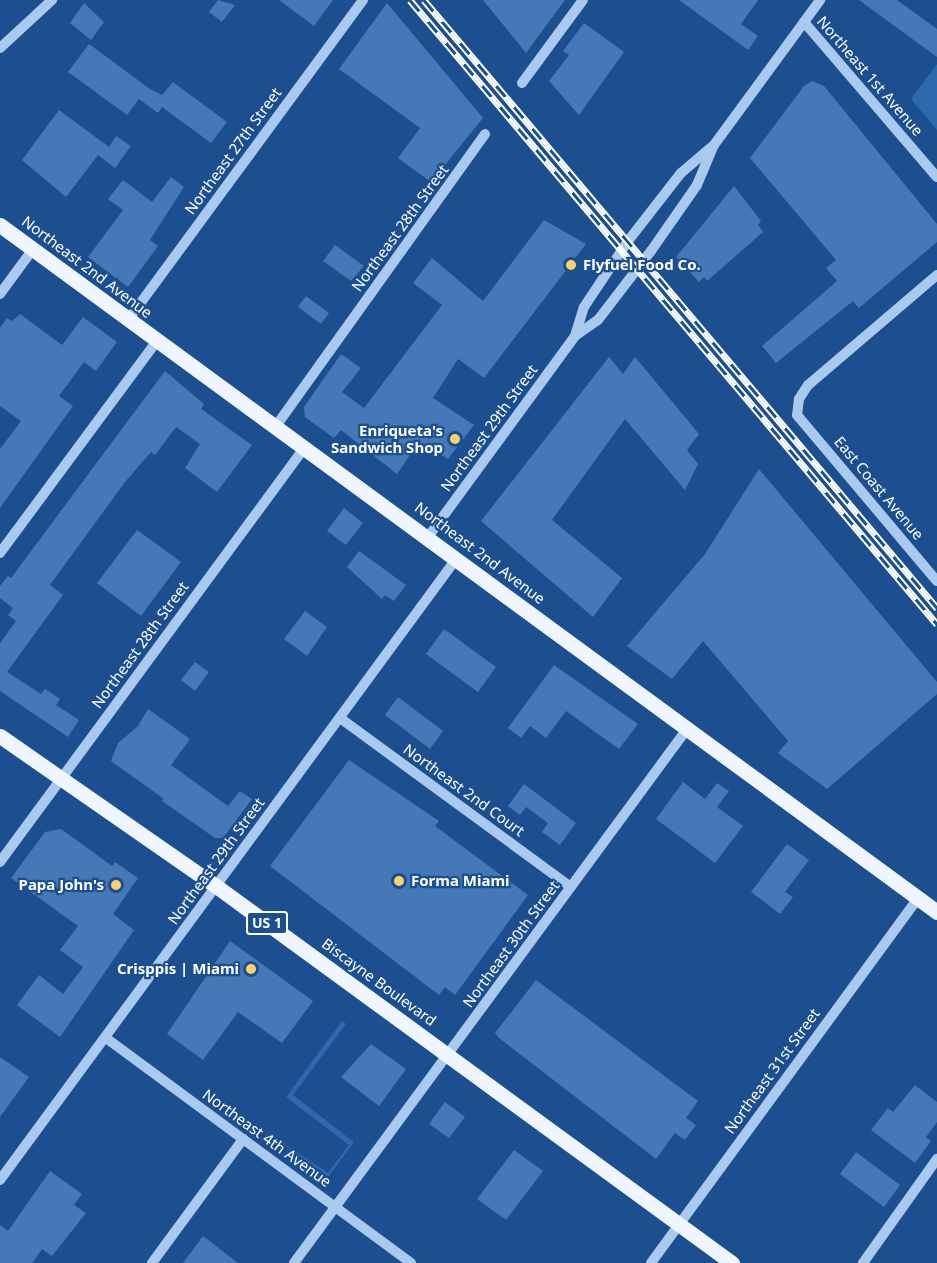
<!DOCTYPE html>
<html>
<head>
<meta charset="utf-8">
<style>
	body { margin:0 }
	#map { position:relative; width:937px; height:1263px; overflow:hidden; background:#1b4f8f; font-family:"Noto Sans",sans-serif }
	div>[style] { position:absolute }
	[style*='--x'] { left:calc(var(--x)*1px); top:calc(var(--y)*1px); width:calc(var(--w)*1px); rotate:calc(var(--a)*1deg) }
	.green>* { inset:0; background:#2e69ad }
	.building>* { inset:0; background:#4478b7 }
	.minor>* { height:10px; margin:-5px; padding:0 5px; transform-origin:5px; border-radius:5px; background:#a9c9ee }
	.major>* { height:15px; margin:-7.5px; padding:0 7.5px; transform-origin:7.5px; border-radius:7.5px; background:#f0f6ff }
	.rail>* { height:7px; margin-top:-3.5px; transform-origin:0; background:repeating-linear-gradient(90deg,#1b4f8f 0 14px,#fff 0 28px); box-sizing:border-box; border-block:2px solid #fff }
	.dots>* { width:16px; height:16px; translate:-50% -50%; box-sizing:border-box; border:3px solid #1b4f8f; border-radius:50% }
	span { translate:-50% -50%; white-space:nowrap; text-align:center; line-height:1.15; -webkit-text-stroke:4.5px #1b4f8f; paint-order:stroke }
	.shield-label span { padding:2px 4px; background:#1b4f8f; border:2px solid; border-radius:4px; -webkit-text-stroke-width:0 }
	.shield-label { font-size:14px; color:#fff; font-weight:700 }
	.street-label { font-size:15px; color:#fff }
	.poi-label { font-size:15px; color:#fff; font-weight:700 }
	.left { translate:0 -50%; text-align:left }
	.right { translate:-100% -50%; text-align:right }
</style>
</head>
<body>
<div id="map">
	<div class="green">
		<i style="clip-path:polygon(937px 64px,937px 130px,911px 99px)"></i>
		<i style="clip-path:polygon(342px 1021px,346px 1024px,293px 1095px,354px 1142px,328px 1177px,267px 1132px,328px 1173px,349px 1145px,286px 1097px)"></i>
	</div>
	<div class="building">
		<i style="clip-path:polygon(218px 0,235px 5px,222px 22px,209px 12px)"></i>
		<i style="clip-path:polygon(279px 0,333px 0,314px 26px)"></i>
		<i style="clip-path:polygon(483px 0,565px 0,526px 53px)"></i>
		<i style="clip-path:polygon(679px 0,758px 0,741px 24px,758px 36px,748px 50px)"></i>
		<i style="clip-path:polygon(859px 0,897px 0,937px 29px,937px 57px)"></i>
		<i style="clip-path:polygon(84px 3px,104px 22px,91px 40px,70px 23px)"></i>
		<i style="clip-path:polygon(387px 3px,483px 118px,431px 182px,398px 158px,420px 128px,339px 69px)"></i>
		<i style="clip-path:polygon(584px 23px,624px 52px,579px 115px,549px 81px,569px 55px,563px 51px)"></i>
		<i style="clip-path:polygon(89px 44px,150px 89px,162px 95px,173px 82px,227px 122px,211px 143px,162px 107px,158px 113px,139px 99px,127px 115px,68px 72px)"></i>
		<i style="clip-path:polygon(812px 81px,824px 86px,937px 224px,937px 242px,859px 308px,853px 301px,776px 363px,762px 346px,837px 281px,826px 268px,836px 260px,750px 158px,804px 86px)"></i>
		<i style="clip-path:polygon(59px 110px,109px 147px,116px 136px,131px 146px,115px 168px,98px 155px,66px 197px,22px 160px)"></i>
		<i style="clip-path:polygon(171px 177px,184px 187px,150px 240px,158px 246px,128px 287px,88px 257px,123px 210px,108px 199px,123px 180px,152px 202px)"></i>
		<i style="clip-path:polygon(734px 186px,761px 221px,758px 225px,763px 232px,707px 281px,704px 277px,699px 282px,676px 257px)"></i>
		<i style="clip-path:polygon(544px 220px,586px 244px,484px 378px,458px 359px,433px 398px,474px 425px,448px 459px,419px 442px,397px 474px,341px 430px,334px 438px,305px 417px,304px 407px,341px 354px,361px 368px,342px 392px,364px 408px,442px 305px,413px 283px,432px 258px,483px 301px)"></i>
		<i style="clip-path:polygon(335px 245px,364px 266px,351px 281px,323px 261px)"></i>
		<i style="clip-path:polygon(306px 296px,329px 313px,321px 324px,298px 307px)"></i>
		<i style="clip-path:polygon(20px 314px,62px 345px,83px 317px,117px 342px,96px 371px,84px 362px,59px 396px,73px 406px,0 508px,0 449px,21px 421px,0 406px,0 328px,7px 318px,12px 321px)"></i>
		<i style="clip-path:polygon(609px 357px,623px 374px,635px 357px,699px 434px,687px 450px,698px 464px,685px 490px,625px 419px,552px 520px,622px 578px,593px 617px,481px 521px)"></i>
		<i style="clip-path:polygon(165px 371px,204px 404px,201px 409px,252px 445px,217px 492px,185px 468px,200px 444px,176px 427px,155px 455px,151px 452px,125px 482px,50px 585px,63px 595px,7px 672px,41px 694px,45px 689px,60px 699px,56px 705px,79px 720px,68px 737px,0 691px,0 643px,16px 621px,8px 615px,13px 608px,0 598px,0 586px,8px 576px,11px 578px)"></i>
		<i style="clip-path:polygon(759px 469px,937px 682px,937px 694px,827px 789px,778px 753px,788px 741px,703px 641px,672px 679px,627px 646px,705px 554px)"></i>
		<i style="clip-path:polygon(344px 508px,363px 523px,346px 545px,327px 531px)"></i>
		<i style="clip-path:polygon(137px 530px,181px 562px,141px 616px,97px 583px)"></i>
		<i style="clip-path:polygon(359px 551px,406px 585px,394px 601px,385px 595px,382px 599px,347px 567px)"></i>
		<i style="clip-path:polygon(305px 611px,327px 627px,307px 656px,284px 639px)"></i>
		<i style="clip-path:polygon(444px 629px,496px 667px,478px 692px,426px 654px)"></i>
		<i style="clip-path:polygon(195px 662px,209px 672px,195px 691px,181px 680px)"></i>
		<i style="clip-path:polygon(554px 665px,638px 724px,619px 749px,566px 711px,546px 738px,530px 726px,521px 738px,508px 728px)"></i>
		<i style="clip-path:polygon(398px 697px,443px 731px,430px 749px,385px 715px)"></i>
		<i style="clip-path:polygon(148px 709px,190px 739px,171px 765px,228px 806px,240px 791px,252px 799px,223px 838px,215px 838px,162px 801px,164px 799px,111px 761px,118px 743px,138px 726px)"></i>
		<i style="clip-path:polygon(349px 760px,439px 821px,435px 826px,528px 895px,455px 995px,445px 987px,439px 995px,270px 866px)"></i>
		<i style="clip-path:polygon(683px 782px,705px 799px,717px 783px,729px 791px,717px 807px,743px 826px,715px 863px,656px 819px)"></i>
		<i style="clip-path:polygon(524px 784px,576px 823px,560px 845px,542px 832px,548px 823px,526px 807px,520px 815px,508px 806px)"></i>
		<i style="clip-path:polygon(61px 829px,112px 866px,115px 862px,138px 878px,113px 914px,134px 930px,60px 1037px,17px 1005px,39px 975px,63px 994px,83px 967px,60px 950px,78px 926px,11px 878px,45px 832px)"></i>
		<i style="clip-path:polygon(787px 844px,809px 860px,785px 892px,793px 897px,780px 914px,751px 892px)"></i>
		<i style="clip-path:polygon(230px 941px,313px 1001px,282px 1043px,238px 1012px,203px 1060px,167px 1034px)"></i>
		<i style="clip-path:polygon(536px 980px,698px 1101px,686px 1118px,696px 1125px,685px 1140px,675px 1133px,656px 1159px,499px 1038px,495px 1033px)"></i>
		<i style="clip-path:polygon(371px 1044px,406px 1069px,379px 1106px,341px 1077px)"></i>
		<i style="clip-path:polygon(0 1057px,29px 1077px,0 1117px)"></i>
		<i style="clip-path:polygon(915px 1085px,937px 1102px,937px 1122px,926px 1137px,931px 1141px,915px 1163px,871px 1130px,888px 1108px,893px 1112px)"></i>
		<i style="clip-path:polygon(445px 1102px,465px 1117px,449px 1138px,429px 1124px)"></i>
		<i style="clip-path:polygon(514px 1150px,543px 1171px,506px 1220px,477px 1199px)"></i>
		<i style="clip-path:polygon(856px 1152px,900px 1185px,884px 1207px,840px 1174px)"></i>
		<i style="clip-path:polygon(50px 1171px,82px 1194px,74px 1205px,86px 1213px,52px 1256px,42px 1249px,32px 1263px,0 1263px,0 1225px,8px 1231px)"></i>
		<i style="clip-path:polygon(203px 1236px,238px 1263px,183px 1263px)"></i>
	</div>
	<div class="minor">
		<i style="--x:804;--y:22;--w:204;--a:49.4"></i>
		<i style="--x:0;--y:48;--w:71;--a:-42.7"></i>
		<i style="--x:522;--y:83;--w:103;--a:-53.7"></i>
		<i style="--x:937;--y:275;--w:170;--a:139.5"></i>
		<i style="--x:808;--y:385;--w:17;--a:123"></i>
		<i style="--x:799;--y:399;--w:16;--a:97"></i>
		<i style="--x:797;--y:415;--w:217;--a:49.9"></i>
		<i style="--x:0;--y:294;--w:56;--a:-53.7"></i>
		<i style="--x:128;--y:320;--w:397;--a:-53.7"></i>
		<i style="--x:575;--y:336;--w:28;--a:-35"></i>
		<i style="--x:598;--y:320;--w:87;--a:-52.5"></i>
		<i style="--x:651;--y:251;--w:80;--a:-55.1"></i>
		<i style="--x:697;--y:185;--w:41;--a:-67.2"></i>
		<i style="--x:276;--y:426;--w:359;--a:-54.4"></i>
		<i style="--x:428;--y:537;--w:249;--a:-53.8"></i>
		<i style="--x:575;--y:336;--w:30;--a:-73"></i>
		<i style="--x:584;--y:307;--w:79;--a:-56.3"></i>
		<i style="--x:628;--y:241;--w:86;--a:-52.1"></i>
		<i style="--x:681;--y:173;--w:43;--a:-40.3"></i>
		<i style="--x:714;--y:145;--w:180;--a:-53.8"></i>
		<i style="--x:0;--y:553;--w:264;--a:-53.5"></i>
		<i style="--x:340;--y:718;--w:286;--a:36.2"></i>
		<i style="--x:0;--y:862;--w:515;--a:-53.69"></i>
		<i style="--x:106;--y:1038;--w:379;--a:36.4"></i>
		<i style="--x:0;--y:1180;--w:770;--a:-53.71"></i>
		<i style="--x:152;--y:1263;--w:154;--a:-53.7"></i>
		<i style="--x:294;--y:1263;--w:663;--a:-53.65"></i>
		<i style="--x:651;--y:1263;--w:452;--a:-53.8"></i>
		<i style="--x:863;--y:1263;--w:128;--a:-54.6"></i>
	</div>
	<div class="major">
		<i style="--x:0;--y:225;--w:1162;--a:36.25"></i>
		<i style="--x:0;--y:736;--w:263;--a:34.8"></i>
		<i style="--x:216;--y:886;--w:639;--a:36.15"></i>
	</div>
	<div class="rail">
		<i style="--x:410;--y:0;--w:817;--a:49.82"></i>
		<i style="--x:424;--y:0;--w:796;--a:49.84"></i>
	</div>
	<div class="dots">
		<i style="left:571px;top:265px;background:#ffd166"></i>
		<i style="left:455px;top:439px;background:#ffd166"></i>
		<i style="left:399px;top:881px;background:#ffd166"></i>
		<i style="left:116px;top:885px;background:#ffd166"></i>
		<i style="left:251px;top:969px;background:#ffd166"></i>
	</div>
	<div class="shield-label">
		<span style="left:267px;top:923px">US 1</span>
	</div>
	<div class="street-label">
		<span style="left:870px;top:76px;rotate:49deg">Northeast 1st Avenue</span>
		<span style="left:233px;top:151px;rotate:-54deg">Northeast 27th Street</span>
		<span style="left:400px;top:228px;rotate:-54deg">Northeast 28th Street</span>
		<span style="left:87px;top:267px;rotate:37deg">Northeast 2nd Avenue</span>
		<span style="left:489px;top:428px;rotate:-54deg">Northeast 29th Street</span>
		<span style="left:879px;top:488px;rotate:50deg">East Coast Avenue</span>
		<span style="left:480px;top:553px;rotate:37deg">Northeast 2nd Avenue</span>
		<span style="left:140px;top:645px;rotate:-54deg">Northeast 28th Street</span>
		<span style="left:464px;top:790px;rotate:36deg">Northeast 2nd Court</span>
		<span style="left:216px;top:861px;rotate:-54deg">Northeast 29th Street</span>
		<span style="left:511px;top:944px;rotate:-54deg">Northeast 30th Street</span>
		<span style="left:379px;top:982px;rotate:36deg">Biscayne Boulevard</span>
		<span style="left:772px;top:1071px;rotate:-54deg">Northeast 31st Street</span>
		<span style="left:267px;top:1138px;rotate:36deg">Northeast 4th Avenue</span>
	</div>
	<div class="poi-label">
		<span class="left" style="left:583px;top:265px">Flyfuel Food Co.</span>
		<span class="right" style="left:443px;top:439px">Enriqueta's<br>Sandwich Shop</span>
		<span class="left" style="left:411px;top:881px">Forma Miami</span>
		<span class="right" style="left:104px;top:885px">Papa John's</span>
		<span class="right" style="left:239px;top:969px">Crisppis | Miami</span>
	</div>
</div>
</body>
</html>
